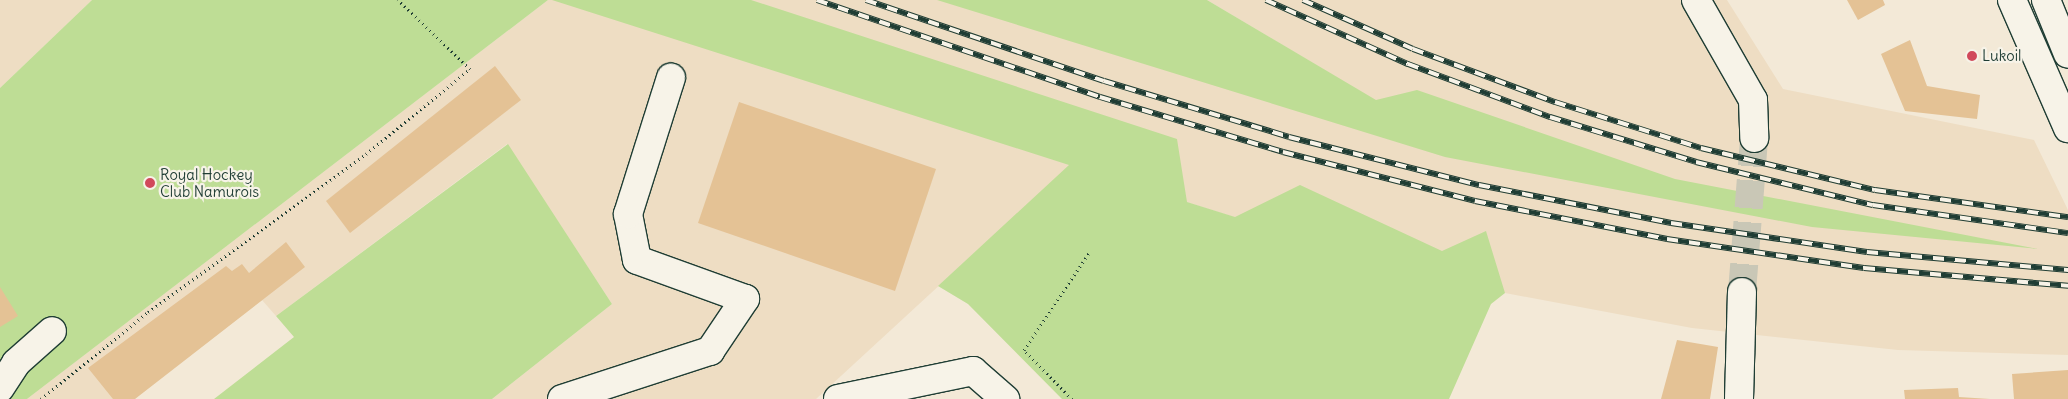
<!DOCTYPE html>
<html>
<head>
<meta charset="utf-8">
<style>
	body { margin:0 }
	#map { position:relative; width:2068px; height:399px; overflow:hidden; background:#f3e9d7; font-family:Delius,sans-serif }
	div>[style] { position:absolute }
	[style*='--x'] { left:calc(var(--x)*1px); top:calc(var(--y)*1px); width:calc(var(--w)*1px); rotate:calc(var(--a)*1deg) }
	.built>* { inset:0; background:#eeddc3 }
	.green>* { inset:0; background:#bedd95 }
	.building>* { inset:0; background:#e4c295 }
	.minor-tunnel>* { height:28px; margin-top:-14px; transform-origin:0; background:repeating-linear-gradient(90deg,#c9c7b6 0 28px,transparent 0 42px) }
	.path>* { height:3px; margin-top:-1.5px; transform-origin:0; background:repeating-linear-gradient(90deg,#1f3d34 0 1px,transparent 0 5px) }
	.roads { filter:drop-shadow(1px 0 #1f3d34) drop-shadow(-1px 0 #1f3d34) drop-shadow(0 1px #1f3d34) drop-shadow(0 -1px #1f3d34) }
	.minor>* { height:28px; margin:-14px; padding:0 14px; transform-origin:14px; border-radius:14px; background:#f7f3e8 }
	.major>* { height:28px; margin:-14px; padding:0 14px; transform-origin:14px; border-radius:14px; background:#f7f3e8 }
	.rail>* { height:5.5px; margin-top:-2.75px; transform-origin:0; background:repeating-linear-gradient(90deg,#f7f3e8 0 11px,#1f3d34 0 22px); box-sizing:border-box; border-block:1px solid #1f3d34 }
	.dots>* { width:14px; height:14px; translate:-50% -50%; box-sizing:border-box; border:2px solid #f7f3e8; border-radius:50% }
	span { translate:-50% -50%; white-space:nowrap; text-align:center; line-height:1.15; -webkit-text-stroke:4.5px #f7f3e8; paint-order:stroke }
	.poi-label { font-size:15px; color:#1f3d34 }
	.left { translate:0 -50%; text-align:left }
</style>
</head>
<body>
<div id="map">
	<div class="built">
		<i style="clip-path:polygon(0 0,92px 0,0 88px)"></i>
		<i style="clip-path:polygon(548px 0,1068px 0,1373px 99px,1207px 0,1727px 0,1783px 89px,2034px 140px,2068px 210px,2068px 355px,1898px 350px,1692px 328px,1505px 293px,1340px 251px,1070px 165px,816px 399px,492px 399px,612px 304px,507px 144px,276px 316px,262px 300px,134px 399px,27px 399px)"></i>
	</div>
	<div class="green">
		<i style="clip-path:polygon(92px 0,548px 0,27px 399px,0 399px,0 88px)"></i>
		<i style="clip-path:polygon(552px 0,751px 0,1177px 139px,1187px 202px,1235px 217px,1300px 185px,1442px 251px,1486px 231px,1505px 293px,1491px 304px,1449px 399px,1062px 399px,968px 304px,938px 286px,1069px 165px)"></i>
		<i style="clip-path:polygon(937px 0,1207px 0,1376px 100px,1417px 90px,1675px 179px,2038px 249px,1812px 227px,1445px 157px)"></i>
		<i style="clip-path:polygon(508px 144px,612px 304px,492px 399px,214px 399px,294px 337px,276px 316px)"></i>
	</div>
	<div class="building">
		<i style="clip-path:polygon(1847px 0,1883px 0,1885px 5px,1858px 20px)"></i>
		<i style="clip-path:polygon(1910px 40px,1927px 86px,1980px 95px,1977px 119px,1905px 111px,1881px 54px)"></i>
		<i style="clip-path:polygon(495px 66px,521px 100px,350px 233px,326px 201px)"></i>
		<i style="clip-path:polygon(739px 102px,936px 169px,895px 291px,698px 223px)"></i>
		<i style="clip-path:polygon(286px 242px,305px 267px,135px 399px,113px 399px,88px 368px,226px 266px,232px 271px,242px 264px,249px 273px)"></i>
		<i style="clip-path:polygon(0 287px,18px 316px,0 327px)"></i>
		<i style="clip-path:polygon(1677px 340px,1718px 347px,1710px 399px,1661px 399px)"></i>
		<i style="clip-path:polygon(2068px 370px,2068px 399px,2014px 399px,2012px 374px)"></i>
		<i style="clip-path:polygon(1958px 388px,1959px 397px,1990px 399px,1905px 399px,1904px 390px)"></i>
	</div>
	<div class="minor-tunnel">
		<i style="--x:1742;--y:292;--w:154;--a:-85.5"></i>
	</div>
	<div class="path">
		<i style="--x:41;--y:399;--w:138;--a:-39.1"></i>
		<i style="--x:148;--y:312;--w:269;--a:-35.9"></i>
		<i style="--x:366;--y:154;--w:134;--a:-39.3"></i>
		<i style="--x:470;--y:69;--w:100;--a:-136.2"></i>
		<i style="--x:1072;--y:399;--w:69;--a:-134.4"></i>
		<i style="--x:1024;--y:350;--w:117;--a:-56.2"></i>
	</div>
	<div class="roads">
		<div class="minor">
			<i style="--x:1696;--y:0;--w:115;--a:60.3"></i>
			<i style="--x:1753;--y:100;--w:38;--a:88"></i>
			<i style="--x:0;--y:388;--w:30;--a:-57"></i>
			<i style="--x:16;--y:363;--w:48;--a:-41.6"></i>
			<i style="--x:562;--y:399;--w:156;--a:-18"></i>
			<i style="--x:710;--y:351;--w:63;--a:-56.1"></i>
			<i style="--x:745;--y:299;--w:115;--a:-160.1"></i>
			<i style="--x:637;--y:260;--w:47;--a:-101.1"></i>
			<i style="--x:628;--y:214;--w:143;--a:-72.5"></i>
			<i style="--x:838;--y:399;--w:138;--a:-11.7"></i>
			<i style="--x:973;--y:371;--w:43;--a:41.2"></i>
			<i style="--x:1739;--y:399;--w:107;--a:-88.4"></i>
		</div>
		<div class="major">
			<i style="--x:2012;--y:0;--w:140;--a:66.4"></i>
			<i style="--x:2046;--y:0;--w:58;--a:67.8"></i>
		</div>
	</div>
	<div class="rail">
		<i style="--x:817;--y:0;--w:299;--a:18.9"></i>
		<i style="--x:1100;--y:97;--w:191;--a:16.7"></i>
		<i style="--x:1283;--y:152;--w:198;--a:14.3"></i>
		<i style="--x:1475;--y:201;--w:196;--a:11.2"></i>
		<i style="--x:1667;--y:239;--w:199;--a:8.4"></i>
		<i style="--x:1864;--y:268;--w:205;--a:5"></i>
		<i style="--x:866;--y:0;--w:251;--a:18.8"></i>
		<i style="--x:1104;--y:81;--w:193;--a:16.8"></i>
		<i style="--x:1289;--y:137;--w:196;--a:14.2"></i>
		<i style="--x:1479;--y:185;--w:196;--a:11.2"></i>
		<i style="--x:1671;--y:223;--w:198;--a:8.4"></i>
		<i style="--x:1867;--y:252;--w:202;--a:5.1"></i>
		<i style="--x:1266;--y:0;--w:156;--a:24.3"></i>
		<i style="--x:1408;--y:64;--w:152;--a:20.5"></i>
		<i style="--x:1550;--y:117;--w:153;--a:17.1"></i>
		<i style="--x:1696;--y:162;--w:182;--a:13.7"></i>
		<i style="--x:1873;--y:205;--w:197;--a:8.2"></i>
		<i style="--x:1303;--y:0;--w:120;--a:24"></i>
		<i style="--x:1413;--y:49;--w:152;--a:20.5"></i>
		<i style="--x:1555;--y:102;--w:153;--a:17.5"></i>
		<i style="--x:1701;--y:148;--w:179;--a:13.6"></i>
		<i style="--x:1875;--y:190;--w:195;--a:8"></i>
	</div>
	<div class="dots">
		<i style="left:1972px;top:56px;background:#d1495b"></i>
		<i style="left:150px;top:183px;background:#d1495b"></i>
	</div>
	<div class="poi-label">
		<span class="left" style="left:1982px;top:56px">Lukoil</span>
		<span class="left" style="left:160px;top:183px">Royal Hockey<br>Club Namurois</span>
	</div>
</div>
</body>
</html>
